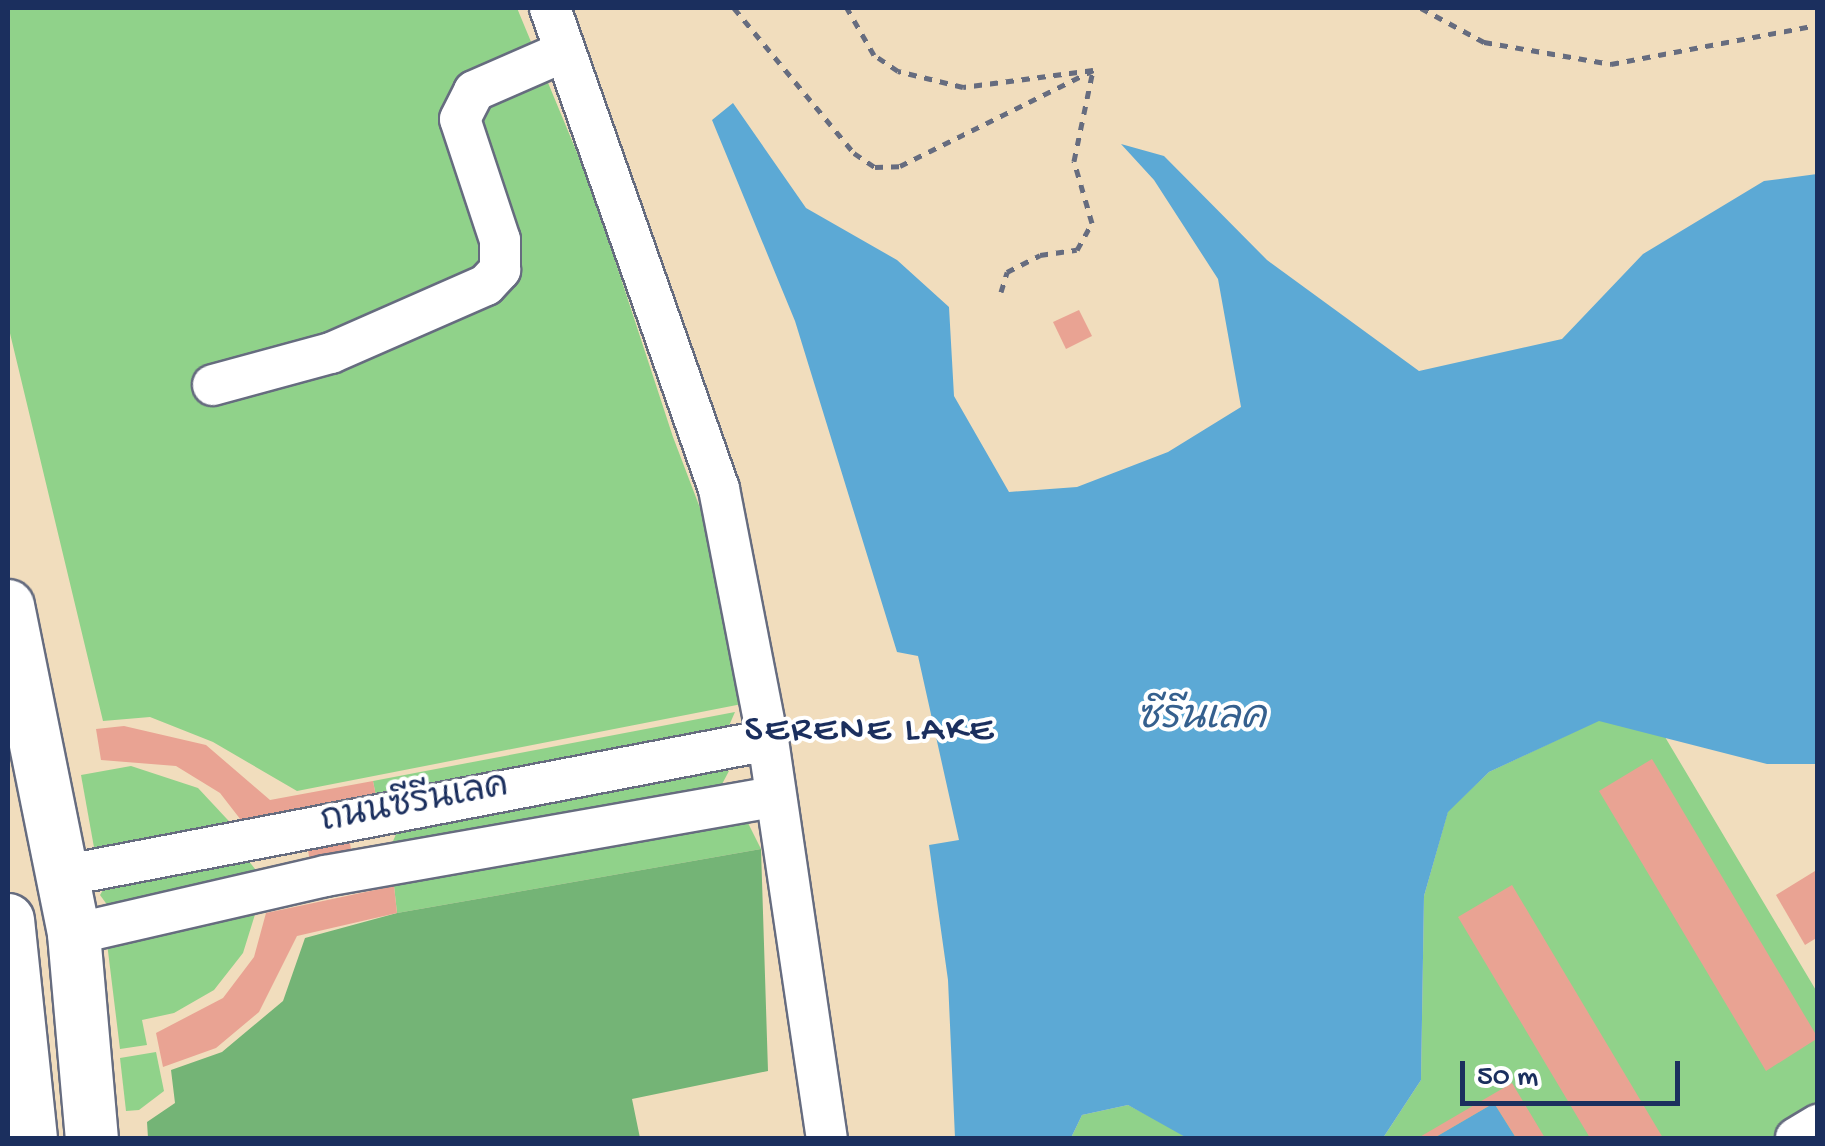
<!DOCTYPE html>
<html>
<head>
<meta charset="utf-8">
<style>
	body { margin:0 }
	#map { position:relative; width:1825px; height:1146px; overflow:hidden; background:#f1ddbd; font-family:"Gochi Hand","Playpen Sans Thai",sans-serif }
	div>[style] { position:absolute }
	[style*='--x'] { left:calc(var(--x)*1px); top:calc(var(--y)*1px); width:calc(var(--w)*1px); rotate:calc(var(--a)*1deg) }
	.green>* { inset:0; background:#90d28a }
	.forest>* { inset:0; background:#74b476 }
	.water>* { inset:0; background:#5ca9d5 }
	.building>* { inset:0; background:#e9a393 }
	.path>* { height:5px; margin-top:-2.5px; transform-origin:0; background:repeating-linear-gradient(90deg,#666c7f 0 8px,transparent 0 16px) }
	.roads { filter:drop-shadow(2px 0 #666c7f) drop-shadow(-2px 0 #666c7f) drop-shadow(0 2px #666c7f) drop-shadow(0 -2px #666c7f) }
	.minor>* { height:40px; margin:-20px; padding:0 20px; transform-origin:20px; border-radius:20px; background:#fff }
	.major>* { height:52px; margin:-26px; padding:0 26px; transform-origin:26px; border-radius:26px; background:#fff }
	span { translate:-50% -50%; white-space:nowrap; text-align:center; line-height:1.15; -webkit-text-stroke:8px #fff; paint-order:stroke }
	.street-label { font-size:35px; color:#1b2f5e }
	.water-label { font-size:38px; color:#35608e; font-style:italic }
	.neighbourhood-label { font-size:38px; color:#1b2f5e; letter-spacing:2.5px }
	.frame { position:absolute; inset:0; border:10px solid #1b2f5e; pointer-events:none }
	.scale { position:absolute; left:1460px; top:1061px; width:220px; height:45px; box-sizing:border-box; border:5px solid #1b2f5e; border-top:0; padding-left:12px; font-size:30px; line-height:35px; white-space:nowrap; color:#1b2f5e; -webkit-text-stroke:8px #fff; paint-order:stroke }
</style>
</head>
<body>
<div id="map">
	<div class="green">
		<i style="clip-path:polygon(8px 8px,517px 8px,590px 184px,673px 437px,735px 600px,742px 704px,297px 791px,213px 742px,150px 717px,103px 721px,8px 325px)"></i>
		<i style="clip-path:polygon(735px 712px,728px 728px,378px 806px,373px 781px)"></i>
		<i style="clip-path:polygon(1599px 720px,1665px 737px,1817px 992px,1817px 1138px,1383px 1138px,1421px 1080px,1424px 896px,1448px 811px,1489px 772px)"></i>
		<i style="clip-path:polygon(718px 765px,729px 771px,721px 786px,390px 848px,397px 832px)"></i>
		<i style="clip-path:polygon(131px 766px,198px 788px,240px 833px,95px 853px,81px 775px)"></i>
		<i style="clip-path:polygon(735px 814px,745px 817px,761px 849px,397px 913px,394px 886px)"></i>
		<i style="clip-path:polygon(248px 860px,255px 869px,251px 879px,108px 906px,100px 895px,106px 885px)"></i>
		<i style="clip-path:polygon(257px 908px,243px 953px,214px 990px,174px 1013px,142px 1020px,147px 1045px,120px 1049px,107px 943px)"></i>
		<i style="clip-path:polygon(156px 1052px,164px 1091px,139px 1110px,126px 1111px,120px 1058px)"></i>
		<i style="clip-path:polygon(1128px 1105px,1172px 1128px,1187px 1138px,1071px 1138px,1082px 1115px)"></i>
	</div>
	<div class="forest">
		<i style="clip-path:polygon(761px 849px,768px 1071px,632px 1099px,640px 1138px,148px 1138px,147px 1122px,175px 1103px,171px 1070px,222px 1052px,283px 1001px,305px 938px,397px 913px)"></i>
	</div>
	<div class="water">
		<i style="clip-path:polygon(733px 103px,806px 208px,897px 260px,949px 307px,954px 396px,1009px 492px,1077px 487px,1168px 452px,1241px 407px,1218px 279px,1154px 180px,1121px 144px,1164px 156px,1267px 260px,1419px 371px,1562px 339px,1643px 254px,1764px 181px,1817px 174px,1817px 764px,1767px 764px,1599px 721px,1489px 772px,1448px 812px,1424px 896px,1421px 1080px,1383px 1138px,1187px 1138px,1128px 1105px,1082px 1115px,1071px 1138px,955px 1138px,948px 980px,929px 845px,959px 840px,918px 656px,897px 652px,795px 321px,712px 120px)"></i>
		<i style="clip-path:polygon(1494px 1103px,1516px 1138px,1434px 1138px)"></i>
	</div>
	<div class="building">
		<i style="clip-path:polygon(1079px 310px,1092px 336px,1066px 349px,1053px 322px)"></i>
		<i style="clip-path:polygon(124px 726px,206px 745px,270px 800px,373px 781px,378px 806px,251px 833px,220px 793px,176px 766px,101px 760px,96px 729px)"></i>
		<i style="clip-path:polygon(1652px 759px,1818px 1038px,1766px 1071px,1599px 791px)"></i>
		<i style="clip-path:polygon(350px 843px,354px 868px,312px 874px,308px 850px)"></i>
		<i style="clip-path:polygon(1815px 871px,1818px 937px,1805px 945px,1776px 895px)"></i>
		<i style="clip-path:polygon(1512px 885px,1663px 1138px,1590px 1138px,1458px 917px)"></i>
		<i style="clip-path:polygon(394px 886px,397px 913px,297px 936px,259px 1012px,216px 1048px,163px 1067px,156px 1033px,223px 998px,254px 957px,266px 913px)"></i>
		<i style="clip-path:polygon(1512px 1083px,1545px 1138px,1516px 1138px,1494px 1103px,1434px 1138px,1418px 1138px)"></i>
	</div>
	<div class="path">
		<i style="--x:734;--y:8;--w:188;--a:50.4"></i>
		<i style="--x:854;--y:153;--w:25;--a:34"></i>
		<i style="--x:875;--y:167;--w:25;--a:-2"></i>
		<i style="--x:900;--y:166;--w:216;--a:-26.4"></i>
		<i style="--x:1093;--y:70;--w:131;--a:172.5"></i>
		<i style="--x:963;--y:87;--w:67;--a:-166.2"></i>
		<i style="--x:898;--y:71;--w:29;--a:-146"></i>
		<i style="--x:874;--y:55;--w:54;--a:-119.9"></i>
		<i style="--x:1421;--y:8;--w:72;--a:28.4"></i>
		<i style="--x:1484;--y:42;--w:129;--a:9.8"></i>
		<i style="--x:1611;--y:64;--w:211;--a:-10.7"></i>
		<i style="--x:1001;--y:292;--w:21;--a:-73"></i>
		<i style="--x:1007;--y:272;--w:37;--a:-27"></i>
		<i style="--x:1040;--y:255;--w:37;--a:-8"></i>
		<i style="--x:1077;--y:250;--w:31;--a:-61"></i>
		<i style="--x:1092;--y:223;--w:65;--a:-106.2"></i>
		<i style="--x:1074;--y:161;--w:93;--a:-78.2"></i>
	</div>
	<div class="roads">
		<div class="minor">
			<i style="--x:550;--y:8;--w:510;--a:70.64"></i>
			<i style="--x:719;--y:489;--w:256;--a:79"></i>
			<i style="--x:768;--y:740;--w:402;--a:81.6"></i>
			<i style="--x:213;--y:385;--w:122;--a:-15.2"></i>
			<i style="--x:331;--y:353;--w:169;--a:-23.7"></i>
			<i style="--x:486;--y:285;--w:21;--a:-47"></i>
			<i style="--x:500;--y:270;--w:30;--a:-90"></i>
			<i style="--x:500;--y:240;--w:127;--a:-108.3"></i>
			<i style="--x:460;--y:119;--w:31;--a:-63"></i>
			<i style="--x:474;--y:91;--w:95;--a:-23.6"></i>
			<i style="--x:62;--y:876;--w:719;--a:-10.9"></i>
			<i style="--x:74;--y:934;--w:258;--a:-13"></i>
			<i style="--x:325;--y:876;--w:457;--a:-10"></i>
			<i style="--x:1796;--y:1138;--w:26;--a:-31"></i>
		</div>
		<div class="major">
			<i style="--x:8;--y:606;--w:335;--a:78.6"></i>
			<i style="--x:74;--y:934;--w:205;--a:85"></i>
			<i style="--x:8;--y:920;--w:219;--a:84"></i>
		</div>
	</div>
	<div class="street-label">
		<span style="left:415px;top:806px;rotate:-11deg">ถนนซีรีนเลค</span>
	</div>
	<div class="water-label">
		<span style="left:1201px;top:721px">ซีรีนเลค</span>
	</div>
	<div class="neighbourhood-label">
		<span style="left:870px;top:732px">SERENE LAKE</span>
	</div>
	<div class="frame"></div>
	<div class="scale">50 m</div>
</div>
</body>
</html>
